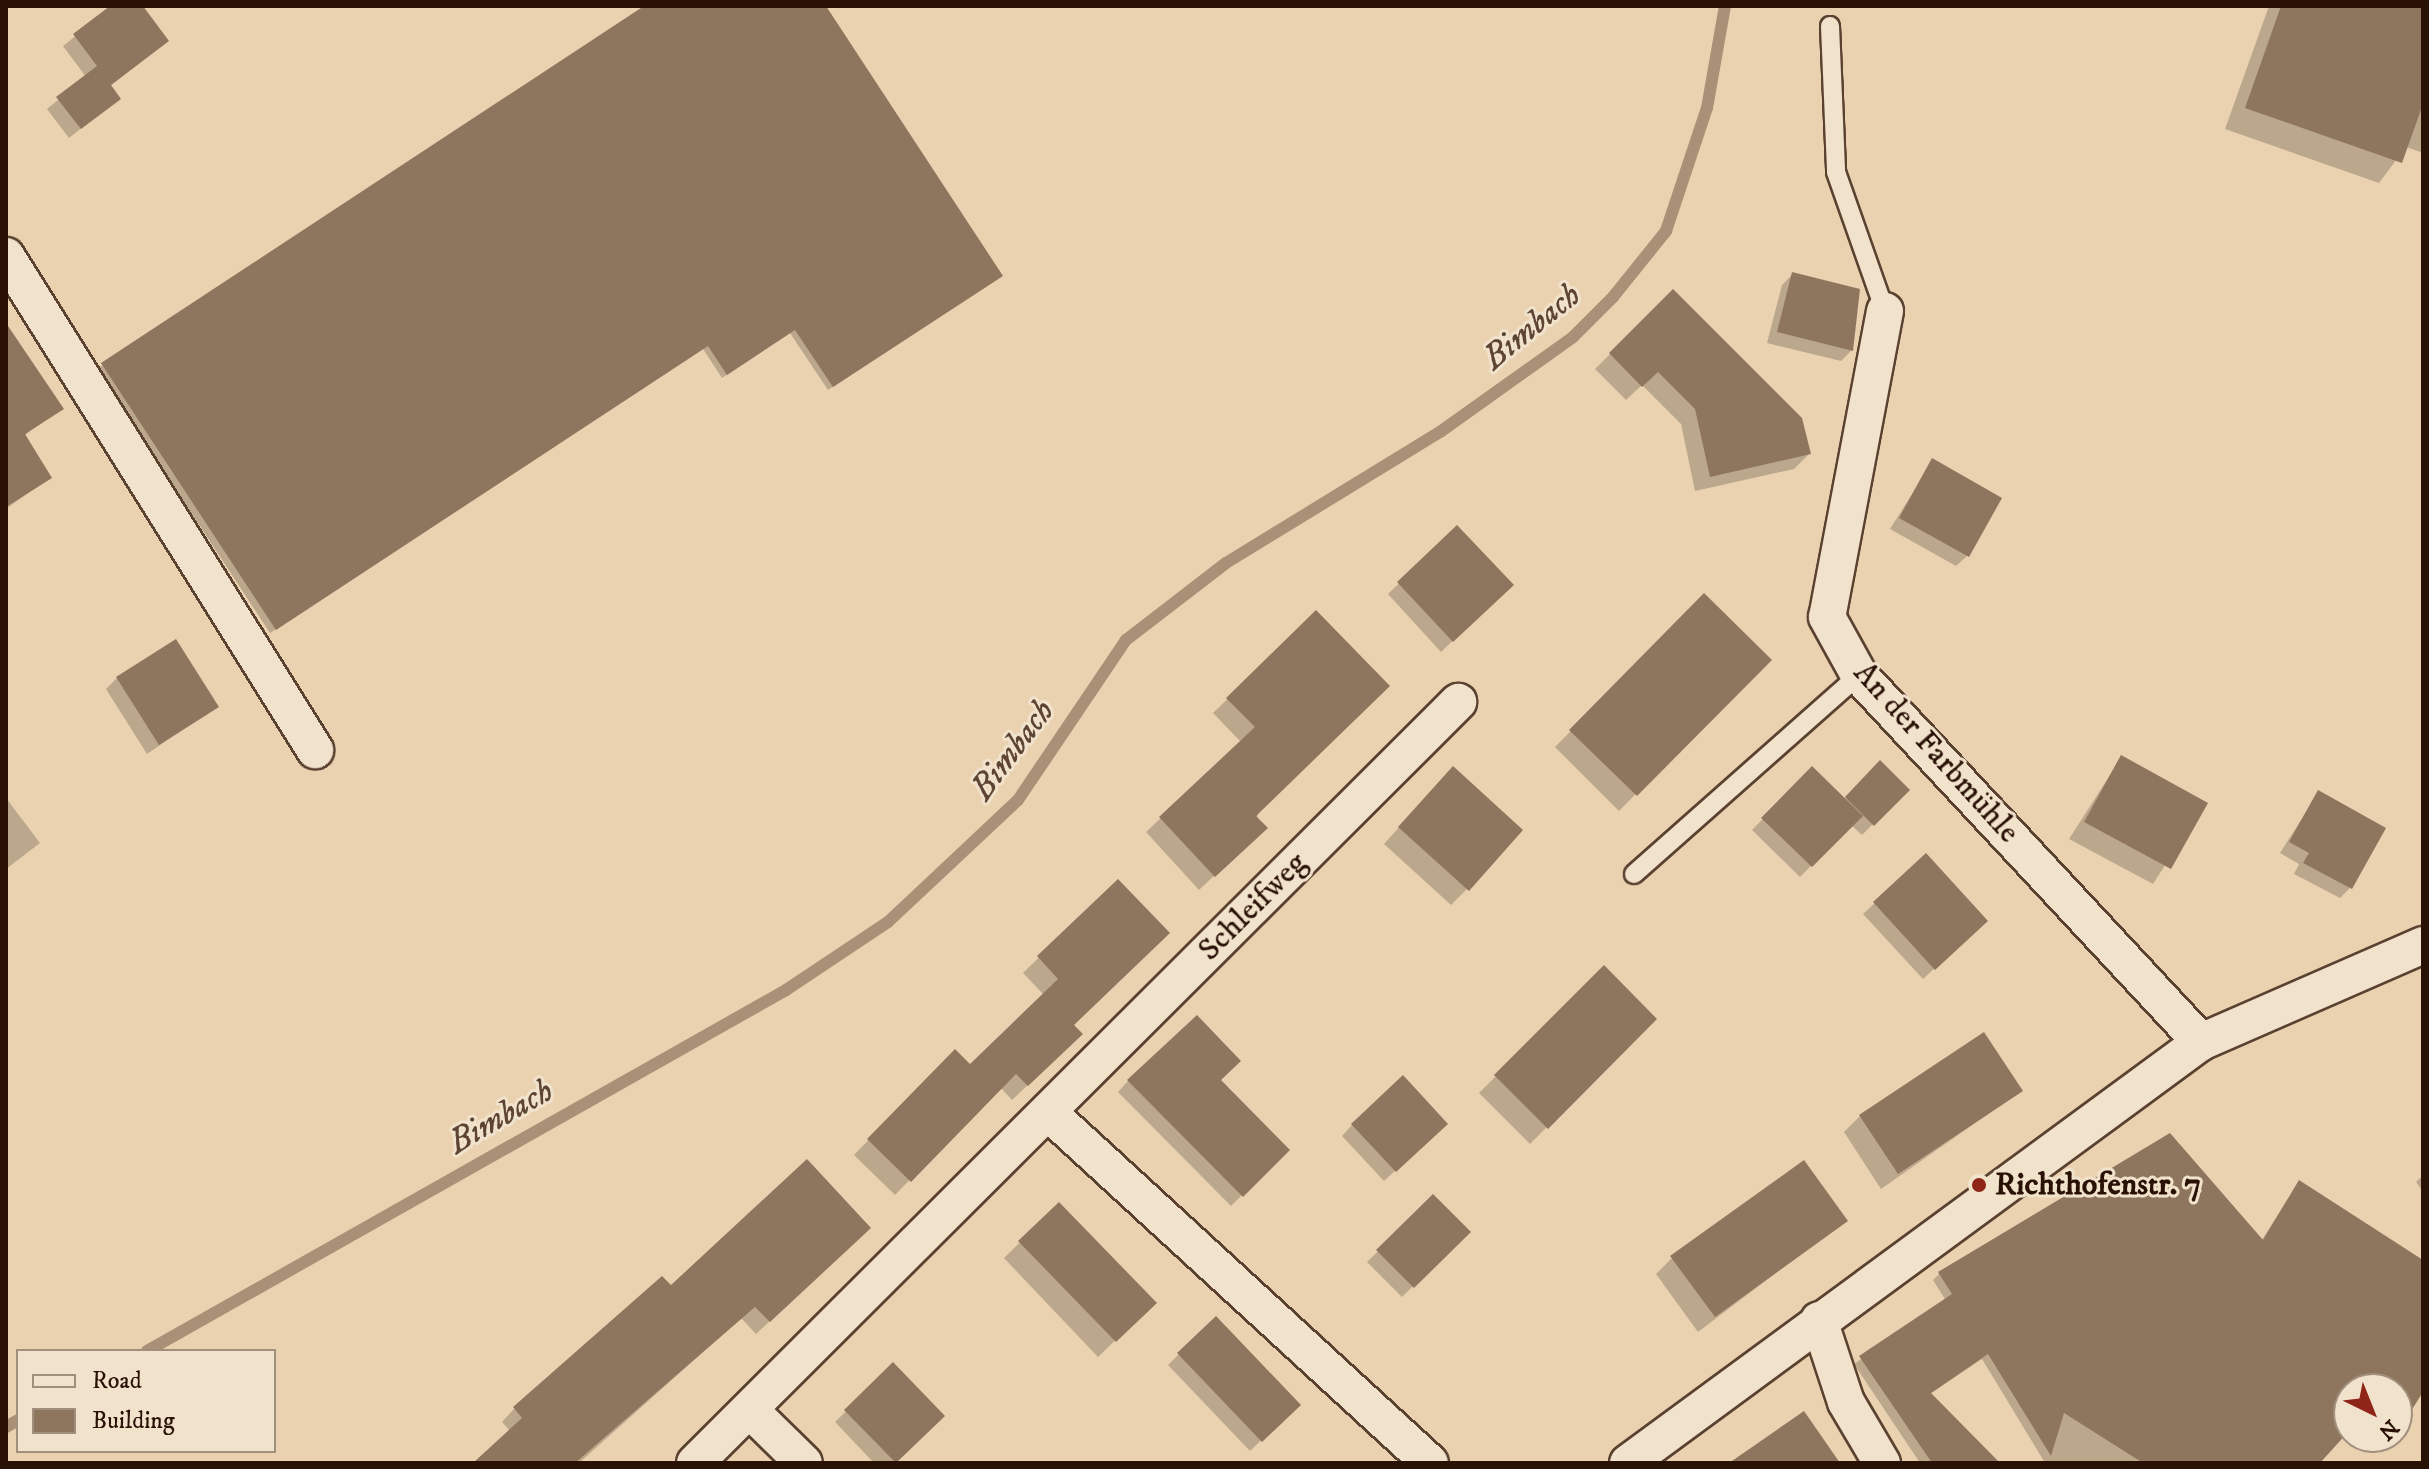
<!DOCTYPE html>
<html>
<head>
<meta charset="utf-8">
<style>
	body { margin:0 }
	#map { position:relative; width:2429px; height:1469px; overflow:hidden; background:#ead2b0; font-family:"IM FELL DW Pica",serif }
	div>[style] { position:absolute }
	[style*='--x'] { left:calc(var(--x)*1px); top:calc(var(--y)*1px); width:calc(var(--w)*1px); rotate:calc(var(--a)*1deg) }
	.shadow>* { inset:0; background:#0003 }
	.stream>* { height:12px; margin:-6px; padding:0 6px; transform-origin:6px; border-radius:6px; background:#a99076 }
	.building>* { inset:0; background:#8e755e }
	.roads { filter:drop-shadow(2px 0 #5a4130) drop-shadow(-2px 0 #5a4130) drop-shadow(0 2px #5a4130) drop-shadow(0 -2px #5a4130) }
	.service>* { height:18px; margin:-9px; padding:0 9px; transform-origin:9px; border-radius:9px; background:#f1e2cc }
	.minor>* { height:36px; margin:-18px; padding:0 18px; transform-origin:18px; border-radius:18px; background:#f1e2cc }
	.dots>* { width:22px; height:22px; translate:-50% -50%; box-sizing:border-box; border:4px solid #f1e2cc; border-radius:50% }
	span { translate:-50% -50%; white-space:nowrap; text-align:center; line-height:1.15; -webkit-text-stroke:6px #f1e2cc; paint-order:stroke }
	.street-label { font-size:32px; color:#2a1106 }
	.poi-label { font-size:32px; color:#2a1106; font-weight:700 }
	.left { translate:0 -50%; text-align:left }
	.water-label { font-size:34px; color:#5d4433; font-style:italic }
	.frame { position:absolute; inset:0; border:8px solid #2a1106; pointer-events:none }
	.legend { position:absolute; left:16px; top:1349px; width:260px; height:104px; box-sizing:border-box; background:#f1e2cc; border:2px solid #a18e7d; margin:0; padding:10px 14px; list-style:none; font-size:24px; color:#2a1106 }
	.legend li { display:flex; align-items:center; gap:16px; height:40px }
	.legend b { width:40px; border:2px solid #a18e7d }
	.north { position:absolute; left:2333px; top:1373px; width:80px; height:80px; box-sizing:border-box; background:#f1e2cc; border:2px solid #a18e7d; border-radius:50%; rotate:137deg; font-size:22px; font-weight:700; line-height:32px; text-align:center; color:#2a1106 }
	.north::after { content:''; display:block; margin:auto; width:28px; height:36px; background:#8f2418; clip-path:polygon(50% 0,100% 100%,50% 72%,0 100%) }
</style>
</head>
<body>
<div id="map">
	<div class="shadow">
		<i style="clip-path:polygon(113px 6px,141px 6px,167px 41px,110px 86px,118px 99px,69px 138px,47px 109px,86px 77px,63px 46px)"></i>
		<i style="clip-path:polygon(647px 6px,823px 6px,995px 280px,828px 390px,790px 333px,722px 378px,703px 349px,270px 633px,97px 369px)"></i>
		<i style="clip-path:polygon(2269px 6px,2423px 6px,2423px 153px,2406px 147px,2379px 183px,2225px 129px)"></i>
		<i style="clip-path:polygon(1793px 274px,1851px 351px,1841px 361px,1767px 343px,1782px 285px)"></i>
		<i style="clip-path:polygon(1673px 292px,1809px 454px,1794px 469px,1695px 491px,1681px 424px,1642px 385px,1626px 400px,1595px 369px)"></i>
		<i style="clip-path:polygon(6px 355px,61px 408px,24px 436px,49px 478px,6px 509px)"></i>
		<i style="clip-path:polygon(1933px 461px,1967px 556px,1956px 566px,1890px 529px)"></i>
		<i style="clip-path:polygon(1457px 528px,1511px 585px,1441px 652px,1388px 594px)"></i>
		<i style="clip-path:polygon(1704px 596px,1769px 660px,1619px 811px,1555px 747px)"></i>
		<i style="clip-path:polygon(1316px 613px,1250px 842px,1199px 890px,1146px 832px,1241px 742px,1213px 713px)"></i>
		<i style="clip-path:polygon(117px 678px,216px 707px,147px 754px,106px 689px)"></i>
		<i style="clip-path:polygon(2121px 758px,2205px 803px,2153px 884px,2069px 839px)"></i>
		<i style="clip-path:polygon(1880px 763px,1907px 790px,1862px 835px,1851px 825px,1800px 877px,1752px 830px,1812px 769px,1844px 800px)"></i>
		<i style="clip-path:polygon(1437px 785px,1467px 889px,1451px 905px,1384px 844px)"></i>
		<i style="clip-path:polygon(2318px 793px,2350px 888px,2340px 898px,2294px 874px,2299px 864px,2280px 853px)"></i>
		<i style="clip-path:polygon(6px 798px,40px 843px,6px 869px)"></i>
		<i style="clip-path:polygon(1926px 856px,1974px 932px,1923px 979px,1863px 914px)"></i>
		<i style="clip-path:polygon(1118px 881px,1065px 1049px,1012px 1100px,1000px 1087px,895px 1195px,854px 1155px,955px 1051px,970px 1066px,1044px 995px,1023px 973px)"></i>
		<i style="clip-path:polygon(1604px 968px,1654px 1019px,1530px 1144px,1479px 1093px)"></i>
		<i style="clip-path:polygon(1219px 1080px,1287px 1150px,1231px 1206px,1118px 1092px,1128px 1081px)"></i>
		<i style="clip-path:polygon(2021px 1091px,1881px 1189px,1844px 1132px,1860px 1116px)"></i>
		<i style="clip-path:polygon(1352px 1125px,1435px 1134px,1384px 1181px,1342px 1136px)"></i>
		<i style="clip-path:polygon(2423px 1175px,2423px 1192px,2416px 1182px)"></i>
		<i style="clip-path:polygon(2299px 1182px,2423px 1263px,2423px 1388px,2397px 1426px,2397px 1389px,2349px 1389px,2349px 1428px,2317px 1463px,2045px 1463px,1982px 1359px,1930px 1394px,1997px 1463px,1920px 1463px,1854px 1364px,1946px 1301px,1933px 1280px,1939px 1274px,2261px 1241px)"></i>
		<i style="clip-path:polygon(1433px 1197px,1468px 1232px,1402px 1297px,1367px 1262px)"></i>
		<i style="clip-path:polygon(1059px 1204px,1154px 1303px,1098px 1357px,1004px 1258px)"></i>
		<i style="clip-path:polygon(1846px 1220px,1698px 1332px,1656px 1274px,1672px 1258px)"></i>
		<i style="clip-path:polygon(856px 1241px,756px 1334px,741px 1318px,579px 1463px,476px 1463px,510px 1431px,502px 1422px,514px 1409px,662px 1279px,671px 1288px)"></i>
		<i style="clip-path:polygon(1179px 1354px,1298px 1405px,1250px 1451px,1168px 1365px)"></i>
		<i style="clip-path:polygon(893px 1365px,942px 1416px,894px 1463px,874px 1463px,835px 1422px)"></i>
	</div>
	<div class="stream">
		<i style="--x:147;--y:1351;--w:734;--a:-29.46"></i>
		<i style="--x:786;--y:990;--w:123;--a:-33.7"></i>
		<i style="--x:888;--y:922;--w:178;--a:-43.2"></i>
		<i style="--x:1018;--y:800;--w:193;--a:-56"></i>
		<i style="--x:1126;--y:640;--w:126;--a:-37.6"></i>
		<i style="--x:1226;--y:563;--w:251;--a:-31.5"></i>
		<i style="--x:1440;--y:432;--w:163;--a:-35.5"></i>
		<i style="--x:1573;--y:337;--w:57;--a:-45"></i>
		<i style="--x:1613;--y:297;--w:85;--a:-51.2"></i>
		<i style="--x:1666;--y:231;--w:130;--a:-71.6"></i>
		<i style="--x:1707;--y:108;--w:104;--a:-80"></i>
		<i style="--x:6;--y:1427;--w:14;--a:-30"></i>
	</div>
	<div class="building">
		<i style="clip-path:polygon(110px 6px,143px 6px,169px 41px,111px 85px,121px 99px,81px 129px,56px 97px,97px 66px,73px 34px)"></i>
		<i style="clip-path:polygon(644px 6px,826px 6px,1003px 276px,833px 387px,795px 330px,727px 375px,708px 346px,276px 630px,101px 363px)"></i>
		<i style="clip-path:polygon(2281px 6px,2423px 6px,2423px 104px,2402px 163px,2245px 108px)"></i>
		<i style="clip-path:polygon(1792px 272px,1860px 289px,1853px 351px,1777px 332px)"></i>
		<i style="clip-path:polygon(1673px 289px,1802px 418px,1811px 454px,1710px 477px,1695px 409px,1658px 372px,1642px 387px,1609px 353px)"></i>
		<i style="clip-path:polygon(6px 323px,64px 409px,25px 434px,52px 478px,6px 507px)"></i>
		<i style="clip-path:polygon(1932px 458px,2002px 498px,1969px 557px,1899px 518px)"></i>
		<i style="clip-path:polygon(1457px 525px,1514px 585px,1453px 642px,1397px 582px)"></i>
		<i style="clip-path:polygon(1704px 593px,1772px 660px,1637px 796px,1569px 730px)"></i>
		<i style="clip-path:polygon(1316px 610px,1390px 686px,1256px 816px,1268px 828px,1215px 877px,1159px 817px,1255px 727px,1226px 698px)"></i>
		<i style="clip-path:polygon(176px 639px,219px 707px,159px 745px,116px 677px)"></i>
		<i style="clip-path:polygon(2121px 755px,2208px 803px,2171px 869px,2084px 822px)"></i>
		<i style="clip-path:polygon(1880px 760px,1910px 790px,1874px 826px,1845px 797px)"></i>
		<i style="clip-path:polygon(1453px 766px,1523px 830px,1469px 891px,1398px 827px)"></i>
		<i style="clip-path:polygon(1812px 766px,1863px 816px,1812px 867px,1761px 818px)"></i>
		<i style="clip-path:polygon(2318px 790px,2386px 828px,2352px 889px,2303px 863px,2309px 853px,2289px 842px)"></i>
		<i style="clip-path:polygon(1926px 853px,1988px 921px,1935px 970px,1873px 902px)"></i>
		<i style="clip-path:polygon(1118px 879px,1170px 933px,1074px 1025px,1083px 1034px,1028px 1086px,1016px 1074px,911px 1182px,867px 1139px,955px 1049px,970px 1064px,1058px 979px,1037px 956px)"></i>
		<i style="clip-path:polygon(1604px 965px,1657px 1019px,1548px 1129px,1494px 1075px)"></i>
		<i style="clip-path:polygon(1197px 1015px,1241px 1061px,1221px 1080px,1290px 1150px,1243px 1197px,1127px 1080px)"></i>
		<i style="clip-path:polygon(1984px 1032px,2023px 1091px,1898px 1174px,1859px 1115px)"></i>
		<i style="clip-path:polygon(1403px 1075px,1448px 1124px,1396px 1172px,1351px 1124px)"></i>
		<i style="clip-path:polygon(2170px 1133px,2263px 1240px,2299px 1180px,2423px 1260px,2423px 1392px,2404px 1422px,2397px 1418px,2397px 1389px,2349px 1389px,2349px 1431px,2320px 1463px,2143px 1463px,2064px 1413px,2051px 1456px,1988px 1354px,1931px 1393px,2000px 1463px,1932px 1463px,1859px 1356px,1952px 1294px,1938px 1272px)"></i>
		<i style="clip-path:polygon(807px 1159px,871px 1228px,770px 1322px,755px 1307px,575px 1463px,473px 1463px,522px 1418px,513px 1407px,662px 1276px,671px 1285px)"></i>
		<i style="clip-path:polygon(1804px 1160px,1848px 1221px,1715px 1317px,1670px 1256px)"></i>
		<i style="clip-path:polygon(1433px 1194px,1471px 1232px,1414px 1288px,1376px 1250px)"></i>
		<i style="clip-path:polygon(1059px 1202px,1157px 1303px,1116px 1342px,1018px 1241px)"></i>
		<i style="clip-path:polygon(1216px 1316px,1301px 1405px,1262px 1442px,1177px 1353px)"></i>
		<i style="clip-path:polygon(893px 1362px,945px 1416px,896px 1463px,844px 1410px)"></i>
		<i style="clip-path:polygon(1804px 1411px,1840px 1463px,1729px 1463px)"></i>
	</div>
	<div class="roads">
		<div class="service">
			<i style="--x:1830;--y:26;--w:146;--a:87.6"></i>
			<i style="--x:1836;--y:172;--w:147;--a:70.6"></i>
			<i style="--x:1634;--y:874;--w:300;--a:-41.5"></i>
		</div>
		<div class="minor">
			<i style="--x:6;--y:256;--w:583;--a:57.97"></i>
			<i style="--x:1885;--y:311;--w:311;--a:100.7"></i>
			<i style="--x:1827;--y:617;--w:66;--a:61.1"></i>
			<i style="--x:1859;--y:675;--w:502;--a:47.02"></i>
			<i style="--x:1049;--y:1113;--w:517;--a:42.57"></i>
			<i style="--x:1819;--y:1320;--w:86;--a:71.8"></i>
			<i style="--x:1846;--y:1402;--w:71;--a:59.5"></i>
			<i style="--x:751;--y:1411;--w:74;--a:44.5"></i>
			<i style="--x:695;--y:1463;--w:1078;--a:-44.92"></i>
			<i style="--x:1628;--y:1463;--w:711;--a:-36.31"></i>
			<i style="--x:2201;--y:1042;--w:242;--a:-23.6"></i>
		</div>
	</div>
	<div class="dots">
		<i style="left:1979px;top:1185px;background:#8f2418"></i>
	</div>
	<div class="street-label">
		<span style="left:1936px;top:753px;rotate:48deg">An der Farbmühle</span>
		<span style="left:1253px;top:907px;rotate:-45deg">Schleifweg</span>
	</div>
	<div class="poi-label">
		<span class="left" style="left:1995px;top:1185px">Richthofenstr. 7</span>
	</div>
	<div class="water-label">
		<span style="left:1532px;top:327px;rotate:-39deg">Bimbach</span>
		<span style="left:1013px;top:750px;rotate:-53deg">Bimbach</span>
		<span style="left:501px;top:1117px;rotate:-30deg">Bimbach</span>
	</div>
	<div class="frame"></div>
	<ul class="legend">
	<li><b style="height:10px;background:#f1e2cc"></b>Road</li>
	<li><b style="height:22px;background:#8e755e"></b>Building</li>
	</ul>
	<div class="north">N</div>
</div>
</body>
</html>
